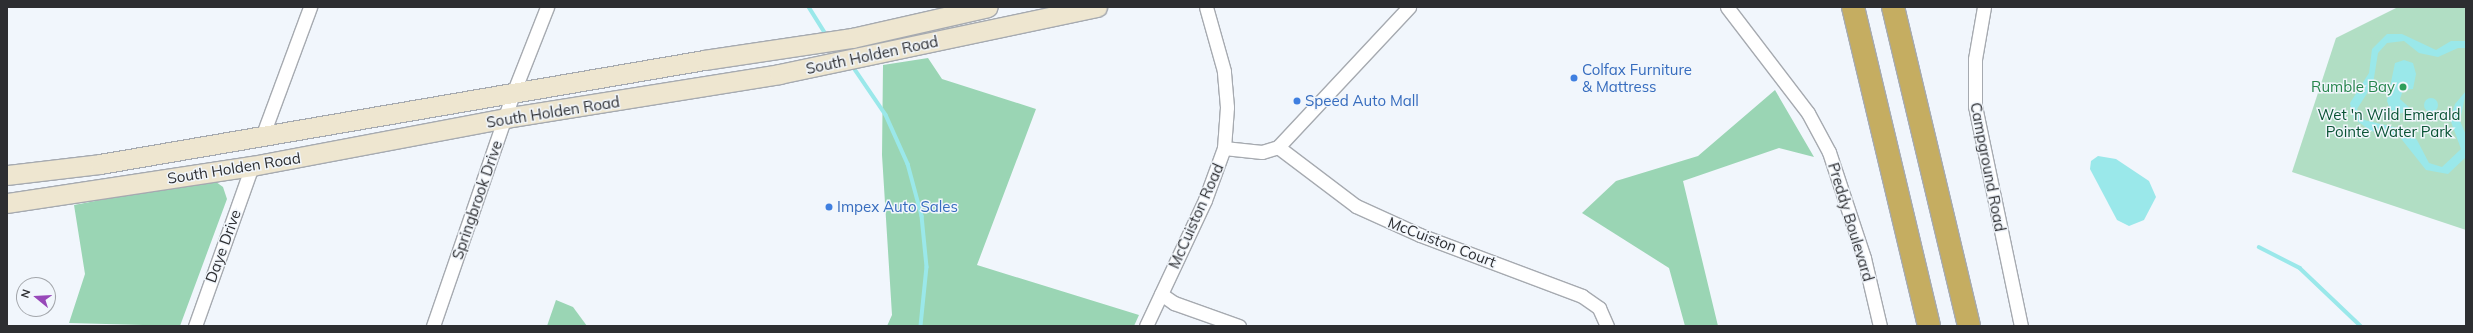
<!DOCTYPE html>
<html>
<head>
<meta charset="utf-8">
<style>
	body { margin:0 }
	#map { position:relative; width:2473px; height:333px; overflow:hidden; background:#f1f6fc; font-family:Mulish,sans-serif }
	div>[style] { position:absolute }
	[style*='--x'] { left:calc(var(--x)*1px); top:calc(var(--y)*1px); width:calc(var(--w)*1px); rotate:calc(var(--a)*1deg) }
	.green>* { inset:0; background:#b1dec4 }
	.forest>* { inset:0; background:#9ad5b4 }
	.water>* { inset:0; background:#9ae8ea }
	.round { border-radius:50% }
	.stream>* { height:3.5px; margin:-1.75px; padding:0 1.75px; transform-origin:1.75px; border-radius:1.75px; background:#9ae8ea }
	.roads { filter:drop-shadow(1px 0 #a6aab0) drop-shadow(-1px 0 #a6aab0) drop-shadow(0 1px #a6aab0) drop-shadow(0 -1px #a6aab0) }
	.minor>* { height:13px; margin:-6.5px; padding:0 6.5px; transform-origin:6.5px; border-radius:6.5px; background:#fff }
	.secondary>* { height:19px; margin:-9.5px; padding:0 9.5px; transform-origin:9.5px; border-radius:9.5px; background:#eee6d0 }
	.motorway>* { height:22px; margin:-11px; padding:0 11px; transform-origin:11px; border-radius:11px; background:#c5ad61 }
	.dots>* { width:11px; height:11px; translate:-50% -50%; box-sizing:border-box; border:2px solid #f1f6fc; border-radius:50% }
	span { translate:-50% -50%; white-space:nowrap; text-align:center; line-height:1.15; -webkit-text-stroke:3px #f1f6fc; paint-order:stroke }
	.street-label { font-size:15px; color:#2d2e31 }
	.shop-label { font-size:15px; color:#366cbe }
	.left { translate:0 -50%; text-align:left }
	.leisure-label { font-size:15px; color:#27864d }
	.right { translate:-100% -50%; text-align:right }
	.park-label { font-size:15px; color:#0a5335 }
	.frame { position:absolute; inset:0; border:8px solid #2d2e31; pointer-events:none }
	.north { position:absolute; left:16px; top:277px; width:40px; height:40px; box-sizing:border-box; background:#f1f6fc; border:1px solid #a3a6ab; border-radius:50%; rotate:288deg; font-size:11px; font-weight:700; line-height:16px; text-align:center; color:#2d2e31 }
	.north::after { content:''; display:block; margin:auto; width:14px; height:18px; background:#9748b9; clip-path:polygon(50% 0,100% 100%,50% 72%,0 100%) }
</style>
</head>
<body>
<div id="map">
	<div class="green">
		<i style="clip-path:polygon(2398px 7px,2466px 7px,2466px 230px,2292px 172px,2336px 38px)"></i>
	</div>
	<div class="forest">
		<i style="clip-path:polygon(928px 58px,942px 79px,1036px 109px,977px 265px,1139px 315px,1134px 326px,887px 326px,892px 315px,882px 155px,883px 65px)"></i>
		<i style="clip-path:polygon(1775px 90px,1814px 157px,1779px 148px,1683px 181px,1718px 326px,1685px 326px,1669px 268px,1582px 213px,1616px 181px,1698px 156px)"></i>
		<i style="clip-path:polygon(212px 179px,223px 187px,227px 199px,180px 326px,69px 323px,85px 274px,74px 205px)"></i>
		<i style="clip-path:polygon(556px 300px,573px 307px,587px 326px,547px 326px)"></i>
	</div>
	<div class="water">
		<i style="clip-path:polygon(2387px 34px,2402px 34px,2436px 50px,2451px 41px,2466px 41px,2466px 48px,2458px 48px,2438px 57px,2419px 53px,2404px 41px,2387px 43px,2378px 53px,2373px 84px,2357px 109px,2364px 120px,2406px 130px,2417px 140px,2429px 163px,2442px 167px,2461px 149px,2450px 119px,2455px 104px,2466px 91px,2460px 121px,2466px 135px,2466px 157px,2448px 174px,2426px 170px,2399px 136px,2371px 131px,2353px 118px,2350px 103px,2369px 73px,2372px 49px)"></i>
		<i style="clip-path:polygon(2404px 60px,2413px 63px,2416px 74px,2413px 89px,2403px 90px,2400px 99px,2412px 110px,2398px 114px,2390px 109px,2387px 101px,2395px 63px)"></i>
		<i class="round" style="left:2424px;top:98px;width:14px;height:14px"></i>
		<i style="clip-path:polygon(2098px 156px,2116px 159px,2149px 181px,2156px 197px,2144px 220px,2129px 226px,2117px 220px,2090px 169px,2091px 161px)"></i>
	</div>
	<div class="stream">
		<i style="--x:809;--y:7;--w:34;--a:58"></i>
		<i style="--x:852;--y:65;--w:60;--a:55.8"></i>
		<i style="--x:886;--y:115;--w:54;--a:65.8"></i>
		<i style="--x:908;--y:164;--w:54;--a:74.9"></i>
		<i style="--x:922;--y:216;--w:51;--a:84.4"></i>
		<i style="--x:927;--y:267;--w:59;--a:95.8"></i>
		<i style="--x:2259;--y:247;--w:46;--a:27.1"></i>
		<i style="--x:2300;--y:268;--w:84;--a:43.6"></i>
	</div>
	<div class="roads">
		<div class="minor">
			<i style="--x:1727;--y:7;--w:133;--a:52.6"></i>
			<i style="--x:1808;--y:113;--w:44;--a:61.7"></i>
			<i style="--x:1829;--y:152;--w:112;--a:71.7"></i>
			<i style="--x:1864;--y:258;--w:70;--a:76.8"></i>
			<i style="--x:1984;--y:7;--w:53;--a:99.8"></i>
			<i style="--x:1975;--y:59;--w:47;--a:90"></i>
			<i style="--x:1975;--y:106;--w:225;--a:78.2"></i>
			<i style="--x:262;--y:137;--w:139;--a:-69.7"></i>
			<i style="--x:1278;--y:147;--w:98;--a:37.1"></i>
			<i style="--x:1356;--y:206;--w:70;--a:24.4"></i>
			<i style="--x:1420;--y:235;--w:173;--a:20.6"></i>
			<i style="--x:1582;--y:296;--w:21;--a:35"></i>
			<i style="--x:1599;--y:308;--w:20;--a:66"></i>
			<i style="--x:1224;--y:148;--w:38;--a:6"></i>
			<i style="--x:1262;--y:152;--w:17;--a:-17"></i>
			<i style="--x:1278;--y:147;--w:192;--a:-46.9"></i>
			<i style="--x:1161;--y:294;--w:16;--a:35"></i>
			<i style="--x:1174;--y:303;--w:69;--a:19.5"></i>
			<i style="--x:195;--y:326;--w:170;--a:-70.4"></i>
			<i style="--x:433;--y:326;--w:243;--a:-71"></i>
			<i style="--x:512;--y:96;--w:96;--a:-68.5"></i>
			<i style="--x:1146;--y:326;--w:139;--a:-64.9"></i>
			<i style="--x:1205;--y:200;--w:55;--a:-69.9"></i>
			<i style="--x:1224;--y:148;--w:41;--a:-85.8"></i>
			<i style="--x:1227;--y:107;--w:36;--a:-95"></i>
			<i style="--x:1224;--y:71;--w:66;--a:-105.7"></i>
		</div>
		<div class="secondary">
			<i style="--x:7;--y:175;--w:94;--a:-6.7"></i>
			<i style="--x:100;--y:164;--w:613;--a:-9.77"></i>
			<i style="--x:704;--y:60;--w:150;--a:-8.5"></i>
			<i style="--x:852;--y:38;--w:139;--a:-12.8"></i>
			<i style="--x:7;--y:203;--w:248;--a:-8.6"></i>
			<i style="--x:252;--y:166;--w:258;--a:-10.7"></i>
			<i style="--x:505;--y:118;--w:278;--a:-9.1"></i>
			<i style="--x:779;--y:74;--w:325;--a:-11.9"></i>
		</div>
		<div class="motorway">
			<i style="--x:1853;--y:7;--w:328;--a:76.6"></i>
			<i style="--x:1893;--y:7;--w:328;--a:76.6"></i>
		</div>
	</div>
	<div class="dots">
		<i style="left:1574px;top:78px;background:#3f7fe0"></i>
		<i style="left:2403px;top:87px;background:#2e9e5b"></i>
		<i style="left:1297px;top:101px;background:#3f7fe0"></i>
		<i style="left:829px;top:207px;background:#3f7fe0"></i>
	</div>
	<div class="street-label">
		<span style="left:872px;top:55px;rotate:-12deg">South Holden Road</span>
		<span style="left:553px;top:112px;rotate:-9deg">South Holden Road</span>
		<span style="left:1988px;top:167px;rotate:79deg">Campground Road</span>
		<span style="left:234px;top:168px;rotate:-9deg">South Holden Road</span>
		<span style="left:477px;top:200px;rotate:-71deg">Springbrook Drive</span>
		<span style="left:1196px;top:216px;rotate:-66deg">McCuiston Road</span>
		<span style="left:1851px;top:222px;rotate:73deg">Preddy Boulevard</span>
		<span style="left:1442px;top:242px;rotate:21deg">McCuiston Court</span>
		<span style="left:223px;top:246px;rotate:-70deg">Daye Drive</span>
	</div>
	<div class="shop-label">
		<span class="left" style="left:1582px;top:78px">Colfax Furniture<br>&amp; Mattress</span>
		<span class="left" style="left:1305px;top:101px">Speed Auto Mall</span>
		<span class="left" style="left:837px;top:207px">Impex Auto Sales</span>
	</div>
	<div class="leisure-label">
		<span class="right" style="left:2395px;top:87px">Rumble Bay</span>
	</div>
	<div class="park-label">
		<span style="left:2389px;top:123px">Wet 'n Wild Emerald<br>Pointe Water Park</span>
	</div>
	<div class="frame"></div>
	<div class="north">N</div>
</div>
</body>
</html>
